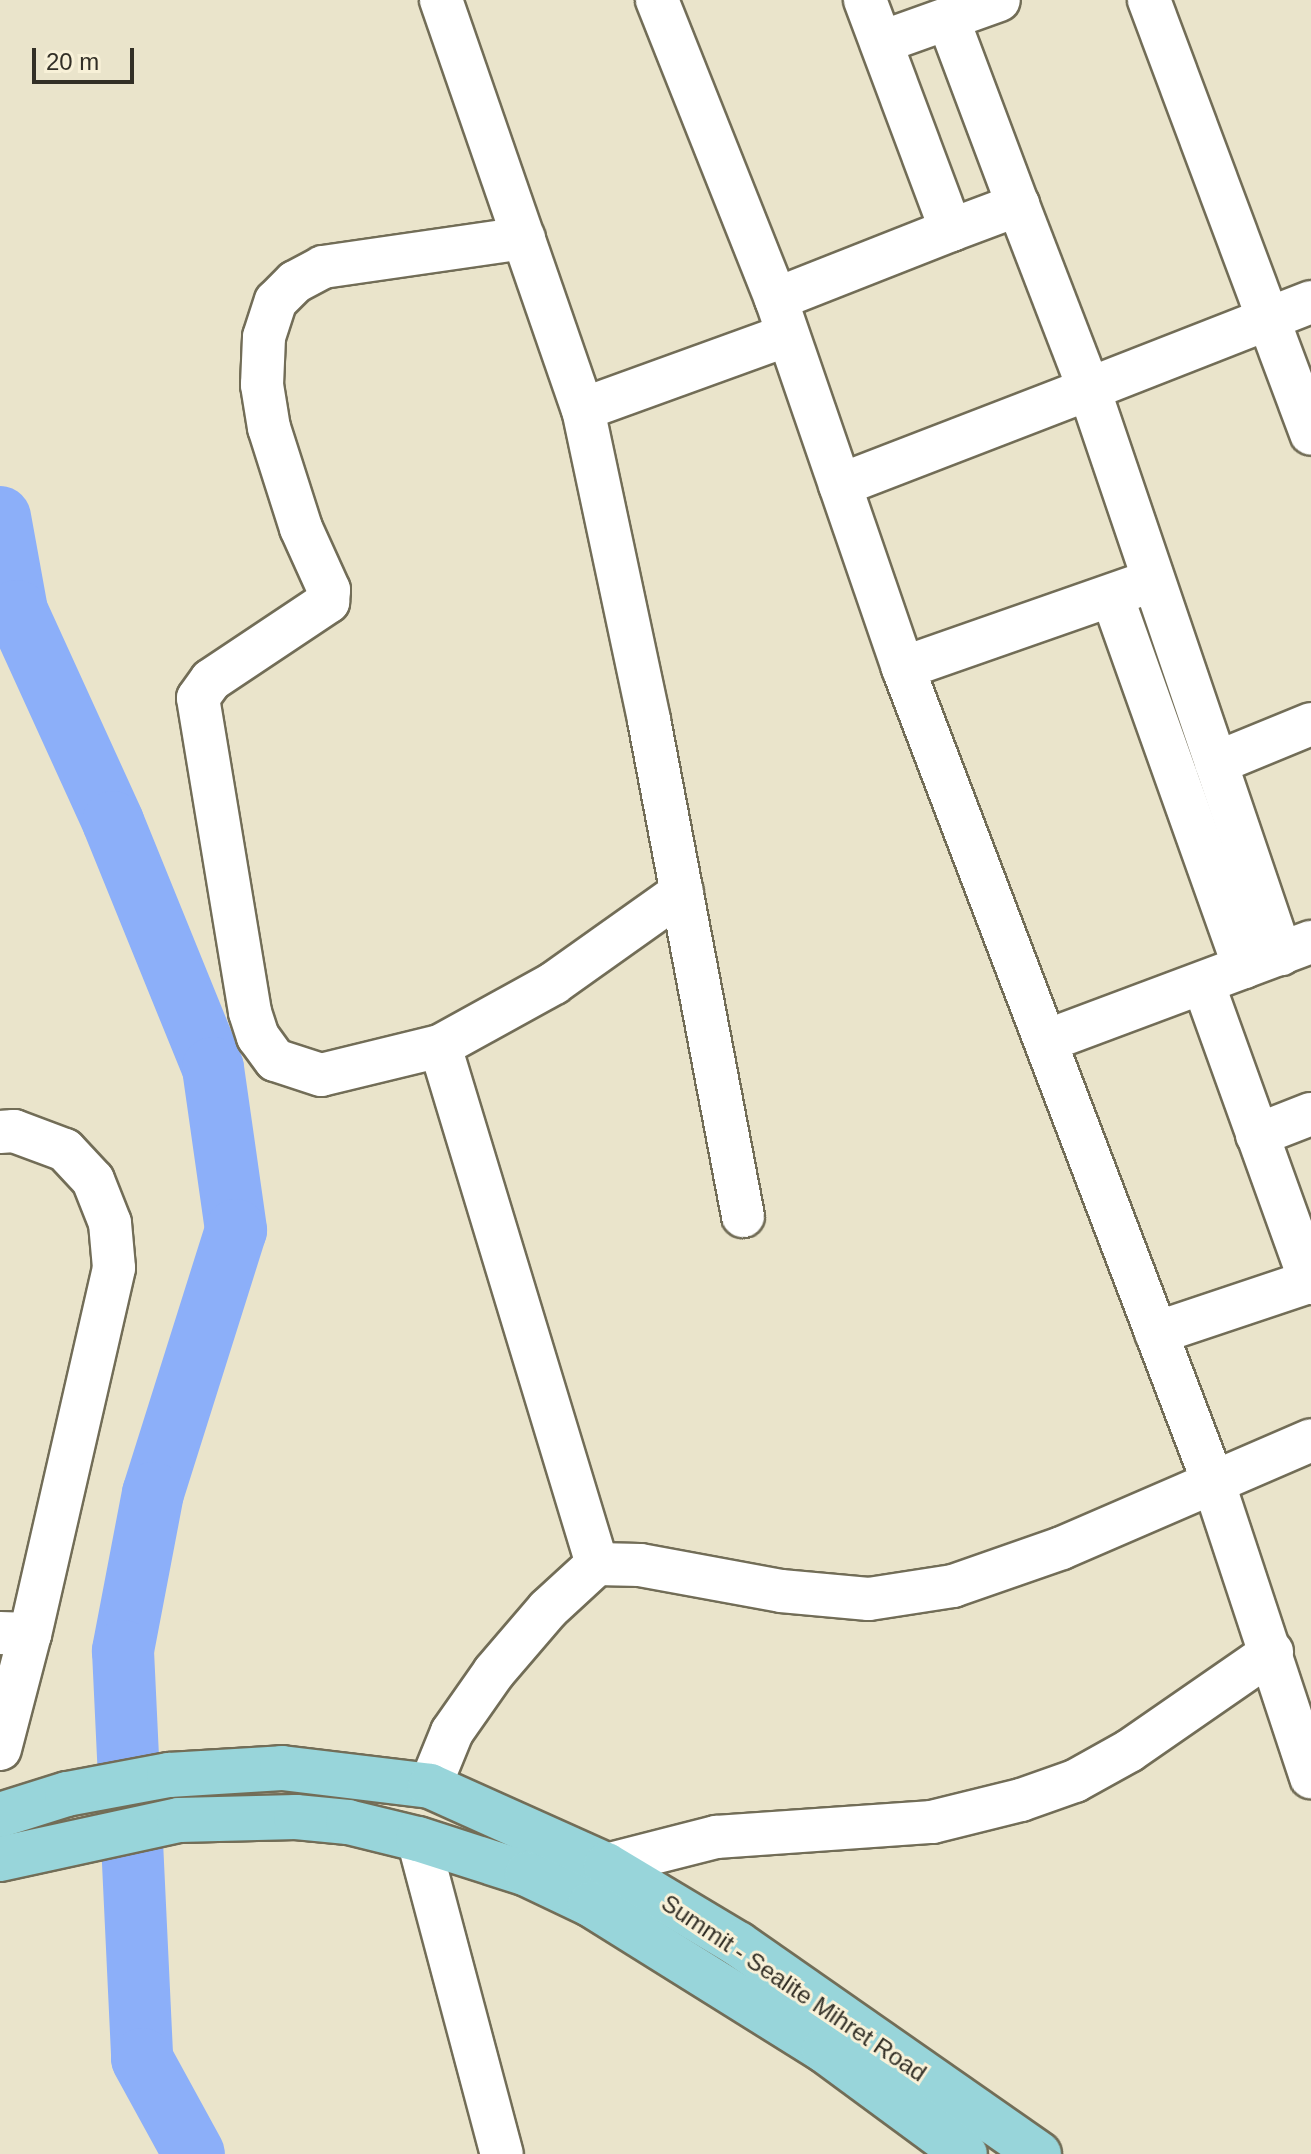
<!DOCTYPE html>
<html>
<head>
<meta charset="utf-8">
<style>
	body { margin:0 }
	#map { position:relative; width:1311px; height:2154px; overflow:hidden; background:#eae4cb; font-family:Arial,sans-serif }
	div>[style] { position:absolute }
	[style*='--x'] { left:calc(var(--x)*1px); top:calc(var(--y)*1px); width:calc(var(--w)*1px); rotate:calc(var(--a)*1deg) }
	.river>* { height:62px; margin:-31px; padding:0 31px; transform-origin:31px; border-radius:31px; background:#8caff9 }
	.roads { filter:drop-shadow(2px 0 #726d57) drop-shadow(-2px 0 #726d57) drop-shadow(0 2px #726d57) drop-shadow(0 -2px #726d57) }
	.minor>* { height:42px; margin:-21px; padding:0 21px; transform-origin:21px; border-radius:21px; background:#fff }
	.major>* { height:44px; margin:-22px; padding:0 22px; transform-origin:22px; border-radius:22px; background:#98d5da }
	span { translate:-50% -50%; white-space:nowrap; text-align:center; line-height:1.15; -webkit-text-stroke:6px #f8f1d8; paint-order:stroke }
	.street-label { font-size:24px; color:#322f26 }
	.scale { position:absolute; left:32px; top:48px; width:102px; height:36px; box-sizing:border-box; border:4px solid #322f26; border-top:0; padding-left:10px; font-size:24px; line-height:28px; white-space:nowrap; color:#322f26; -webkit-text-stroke:6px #f8f1d8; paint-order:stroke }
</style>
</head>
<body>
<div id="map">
	<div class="river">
		<i style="--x:0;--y:517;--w:96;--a:79.7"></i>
		<i style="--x:17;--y:611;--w:232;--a:65.5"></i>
		<i style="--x:113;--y:822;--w:266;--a:67.9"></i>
		<i style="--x:213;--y:1068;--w:164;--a:81.9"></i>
		<i style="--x:236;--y:1230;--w:276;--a:107.5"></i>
		<i style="--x:153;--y:1493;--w:161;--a:100.8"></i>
		<i style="--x:123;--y:1651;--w:408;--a:87.3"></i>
		<i style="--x:142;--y:2059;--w:108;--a:61.3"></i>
	</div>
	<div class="roads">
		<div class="minor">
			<i style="--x:441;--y:0;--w:433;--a:70.9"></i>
			<i style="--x:583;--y:409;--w:318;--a:78"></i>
			<i style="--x:649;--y:720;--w:505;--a:79.27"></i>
			<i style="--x:657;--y:0;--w:322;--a:68.3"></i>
			<i style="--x:776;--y:299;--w:390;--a:71"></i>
			<i style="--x:903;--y:668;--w:873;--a:69.14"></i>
			<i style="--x:1214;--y:1484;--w:309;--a:71.7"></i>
			<i style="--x:1149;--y:0;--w:463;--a:69.5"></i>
			<i style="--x:948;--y:19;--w:199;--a:69.4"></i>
			<i style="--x:882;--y:42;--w:124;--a:-19.7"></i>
			<i style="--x:951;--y:230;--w:72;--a:-20.5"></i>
			<i style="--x:1018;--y:205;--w:197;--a:68.9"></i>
			<i style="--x:1089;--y:389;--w:238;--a:-21.4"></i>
			<i style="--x:776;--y:299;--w:188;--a:-21.5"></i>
			<i style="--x:951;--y:230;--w:246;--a:-110.5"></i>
			<i style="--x:583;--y:409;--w:217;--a:-19.9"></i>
			<i style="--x:840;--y:485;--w:267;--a:-21.1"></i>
			<i style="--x:1089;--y:389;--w:597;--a:71.23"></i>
			<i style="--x:1112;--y:596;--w:394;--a:70.4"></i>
			<i style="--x:903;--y:668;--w:248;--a:-19.3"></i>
			<i style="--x:1216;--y:763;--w:103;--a:-22.3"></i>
			<i style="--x:1203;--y:983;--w:319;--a:70.2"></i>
			<i style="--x:1046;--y:1041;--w:283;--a:-20.5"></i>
			<i style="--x:440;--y:1046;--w:130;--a:-28.9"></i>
			<i style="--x:554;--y:983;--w:157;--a:-35.4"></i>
			<i style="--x:0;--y:1132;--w:14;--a:-4"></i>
			<i style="--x:14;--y:1131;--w:54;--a:20.4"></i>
			<i style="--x:65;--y:1150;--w:41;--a:47"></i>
			<i style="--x:93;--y:1180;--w:46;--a:68.4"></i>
			<i style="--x:110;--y:1223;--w:45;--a:84.9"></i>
			<i style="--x:114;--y:1268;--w:376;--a:102.9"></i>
			<i style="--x:30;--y:1634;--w:30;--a:-178"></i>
			<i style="--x:1257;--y:1135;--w:58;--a:-21.3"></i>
			<i style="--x:1156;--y:1333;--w:163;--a:-18.5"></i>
			<i style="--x:597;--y:1564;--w:43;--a:1.3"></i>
			<i style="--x:640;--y:1565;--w:143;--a:10.4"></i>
			<i style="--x:781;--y:1591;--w:88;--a:5.2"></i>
			<i style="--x:869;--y:1599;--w:85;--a:-8.8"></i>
			<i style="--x:953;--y:1586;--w:115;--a:-19.2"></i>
			<i style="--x:1062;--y:1548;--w:271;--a:-23.4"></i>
			<i style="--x:0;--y:1749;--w:119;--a:-75.4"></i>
			<i style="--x:430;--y:1786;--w:58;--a:-67.8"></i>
			<i style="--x:452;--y:1732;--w:73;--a:-55"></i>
			<i style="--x:494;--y:1672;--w:83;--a:-49.4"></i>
			<i style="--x:548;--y:1609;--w:67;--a:-42.6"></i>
			<i style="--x:597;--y:1564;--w:541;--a:-106.86"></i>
			<i style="--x:440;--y:1046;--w:122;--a:166.3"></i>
			<i style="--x:321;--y:1075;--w:48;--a:-161.9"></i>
			<i style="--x:275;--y:1060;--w:29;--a:-126"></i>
			<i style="--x:258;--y:1037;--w:26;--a:-108"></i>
			<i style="--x:250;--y:1012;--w:318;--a:-99.4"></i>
			<i style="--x:198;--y:698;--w:22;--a:-54"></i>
			<i style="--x:211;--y:680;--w:141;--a:-33.7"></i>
			<i style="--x:328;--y:602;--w:12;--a:-85"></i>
			<i style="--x:329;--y:590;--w:68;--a:-114.3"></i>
			<i style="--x:301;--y:528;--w:105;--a:-107.7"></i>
			<i style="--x:269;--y:428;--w:44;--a:-99.2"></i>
			<i style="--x:262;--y:385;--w:48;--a:-87.6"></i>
			<i style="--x:264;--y:337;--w:38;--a:-72"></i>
			<i style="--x:276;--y:301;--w:27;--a:-45"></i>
			<i style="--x:295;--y:282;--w:32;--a:-28"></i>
			<i style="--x:323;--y:267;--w:203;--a:-8.2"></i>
			<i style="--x:418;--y:1839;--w:326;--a:75.1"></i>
			<i style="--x:606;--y:1865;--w:114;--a:-14.3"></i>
			<i style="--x:716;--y:1837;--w:217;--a:-4"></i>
			<i style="--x:932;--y:1822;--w:92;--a:-13.9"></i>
			<i style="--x:1021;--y:1800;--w:57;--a:-19.4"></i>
			<i style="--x:1075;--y:1781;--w:62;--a:-29.1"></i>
			<i style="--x:1129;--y:1751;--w:174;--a:-34.7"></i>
		</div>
		<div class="major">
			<i style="--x:0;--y:1815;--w:70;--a:-17.4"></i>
			<i style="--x:67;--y:1794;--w:104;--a:-10.6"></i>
			<i style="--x:169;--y:1775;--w:113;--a:-3.5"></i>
			<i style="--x:282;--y:1768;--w:149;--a:6.9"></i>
			<i style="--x:430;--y:1786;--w:193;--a:24.2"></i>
			<i style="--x:606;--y:1865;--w:154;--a:30.9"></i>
			<i style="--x:738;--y:1944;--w:367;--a:34.9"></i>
			<i style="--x:0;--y:1859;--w:183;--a:-12.3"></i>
			<i style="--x:179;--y:1820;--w:117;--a:-1.5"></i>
			<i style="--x:296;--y:1817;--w:52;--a:5.5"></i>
			<i style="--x:348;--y:1822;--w:72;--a:13.7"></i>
			<i style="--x:418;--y:1839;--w:114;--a:17.8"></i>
			<i style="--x:527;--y:1874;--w:70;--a:25.5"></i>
			<i style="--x:590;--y:1904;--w:276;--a:32"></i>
			<i style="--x:824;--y:2050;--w:175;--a:36.4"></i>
		</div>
	</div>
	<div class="street-label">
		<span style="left:794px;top:1988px;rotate:34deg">Summit - Sealite Mihret Road</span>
	</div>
	<div class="scale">20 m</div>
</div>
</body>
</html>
